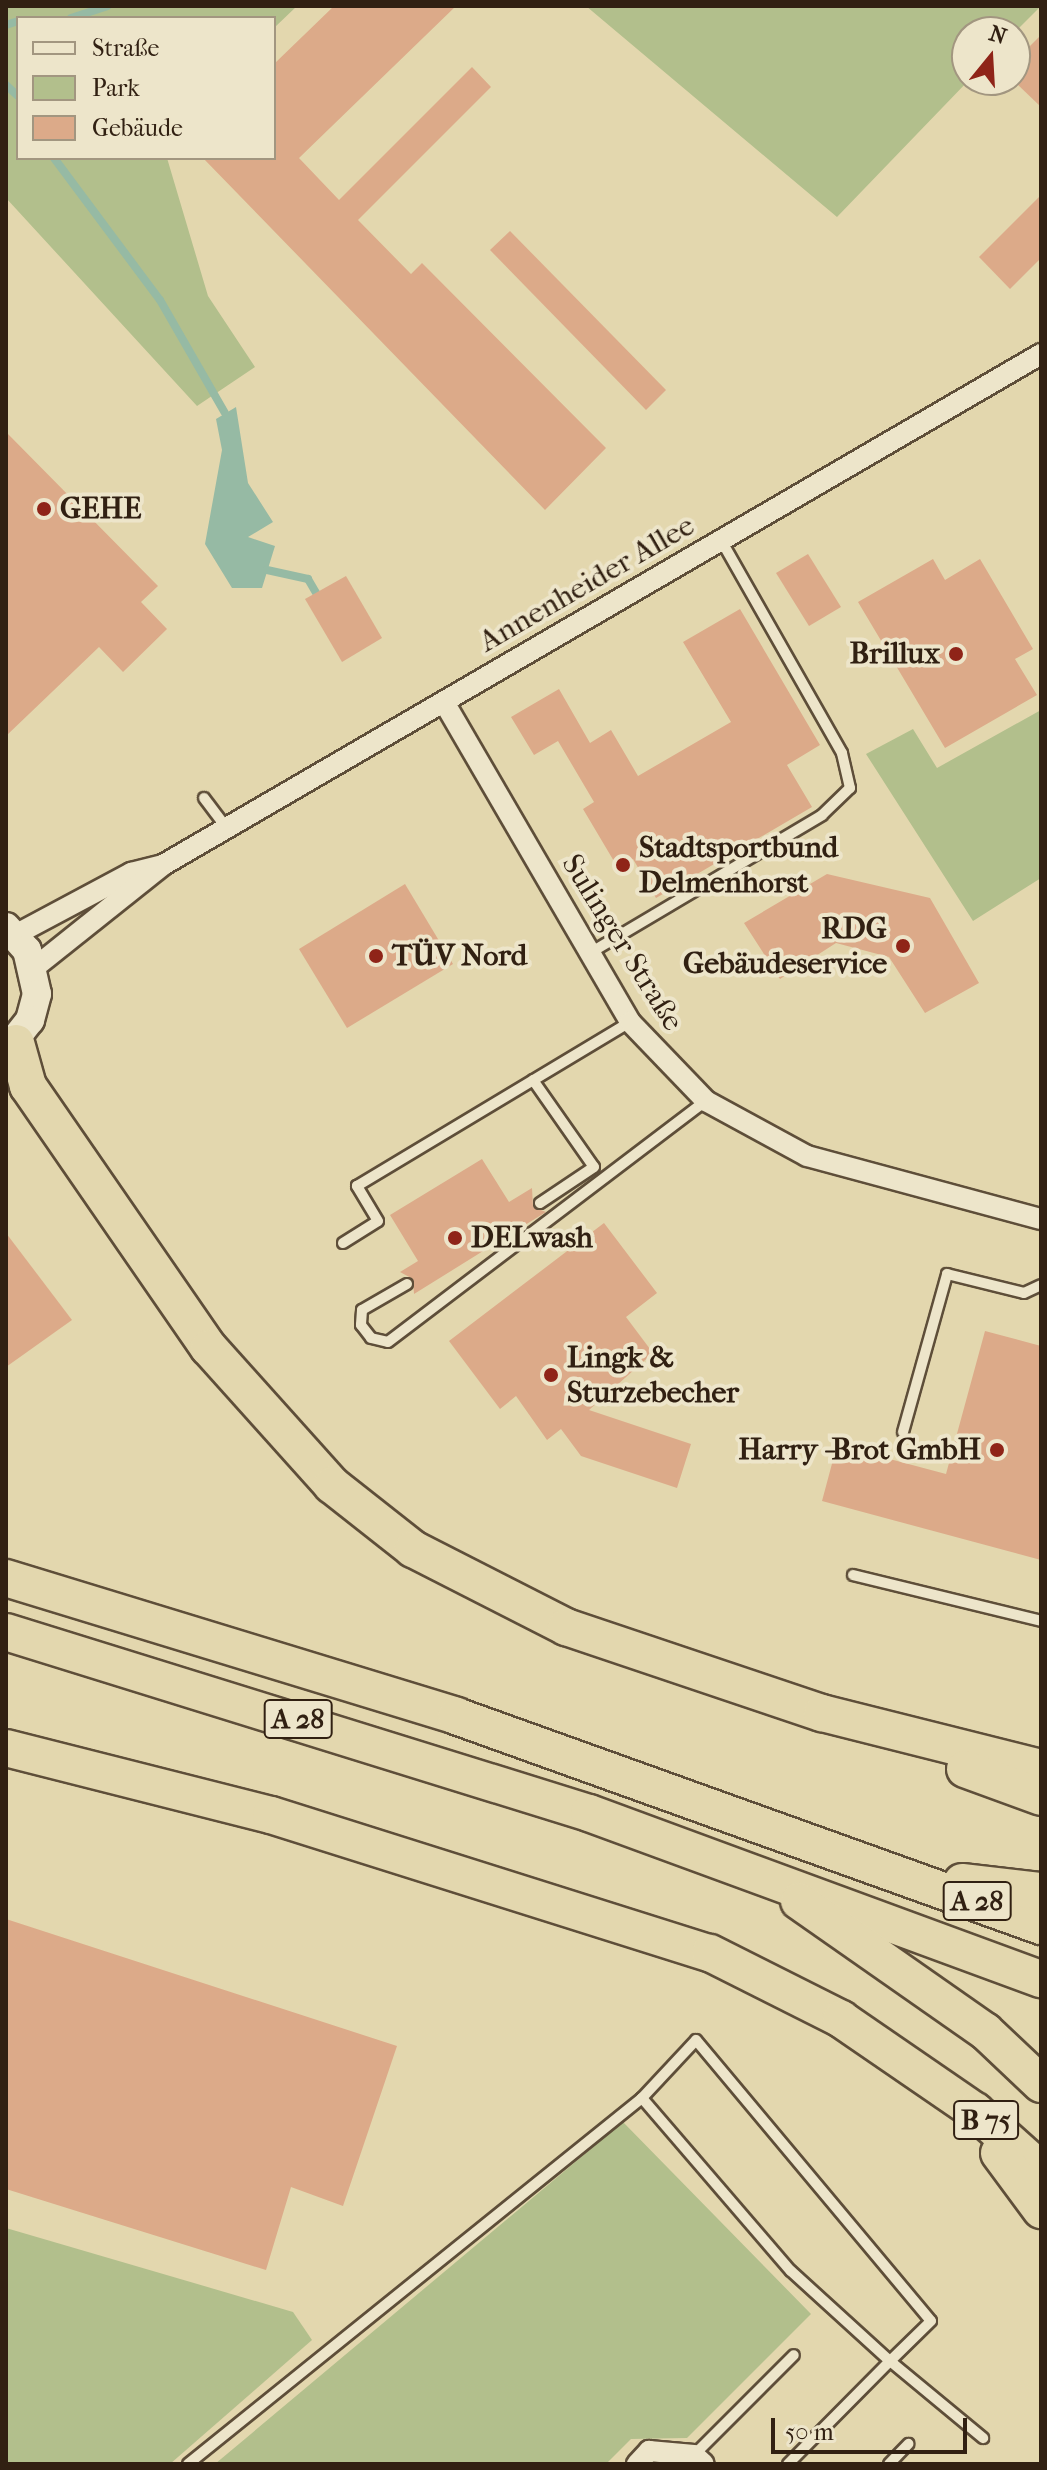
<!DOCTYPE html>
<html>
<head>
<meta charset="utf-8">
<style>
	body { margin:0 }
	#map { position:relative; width:1047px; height:2470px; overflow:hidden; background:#e3d7ae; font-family:"IM FELL French Canon",serif }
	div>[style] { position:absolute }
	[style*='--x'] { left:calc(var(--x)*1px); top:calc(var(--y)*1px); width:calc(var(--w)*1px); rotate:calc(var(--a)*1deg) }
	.green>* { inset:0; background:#b2bf8c }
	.water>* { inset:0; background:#96baa4 }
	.stream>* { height:8px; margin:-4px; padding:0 4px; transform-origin:4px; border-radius:4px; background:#96baa4 }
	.building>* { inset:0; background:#dcaa89 }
	.roads { filter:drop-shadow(2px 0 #5e4e39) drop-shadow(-2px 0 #5e4e39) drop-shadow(0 2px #5e4e39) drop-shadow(0 -2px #5e4e39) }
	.service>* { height:10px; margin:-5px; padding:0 5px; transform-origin:5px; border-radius:5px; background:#ede5ca }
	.minor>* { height:20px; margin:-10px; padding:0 10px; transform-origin:10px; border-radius:10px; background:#ede5ca }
	.secondary>* { height:28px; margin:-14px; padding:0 14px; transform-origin:14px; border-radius:14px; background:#ede5ca }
	.motorway>* { height:36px; margin:-18px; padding:0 18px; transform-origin:18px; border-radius:18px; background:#e3d7ae }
	.dots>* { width:22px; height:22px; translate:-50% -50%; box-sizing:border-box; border:4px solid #ede5ca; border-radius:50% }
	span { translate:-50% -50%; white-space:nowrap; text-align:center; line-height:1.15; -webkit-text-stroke:8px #ede5ca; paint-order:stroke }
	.shield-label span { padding:2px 6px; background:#ede5ca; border:2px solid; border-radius:6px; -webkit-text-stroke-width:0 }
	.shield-label { font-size:28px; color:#312012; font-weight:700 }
	.poi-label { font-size:30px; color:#312012; font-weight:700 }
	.left { translate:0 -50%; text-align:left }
	.right { translate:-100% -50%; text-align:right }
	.street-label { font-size:30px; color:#312012 }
	.frame { position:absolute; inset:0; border:8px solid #312012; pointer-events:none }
	.legend { position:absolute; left:16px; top:16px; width:260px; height:144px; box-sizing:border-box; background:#ede5ca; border:2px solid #a29680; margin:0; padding:10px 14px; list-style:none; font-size:24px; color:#312012 }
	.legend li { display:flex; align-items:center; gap:16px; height:40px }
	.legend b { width:40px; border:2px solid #a29680 }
	.north { position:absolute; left:951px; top:16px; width:80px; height:80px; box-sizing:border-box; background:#ede5ca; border:2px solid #a29680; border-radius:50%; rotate:18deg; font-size:22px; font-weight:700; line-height:32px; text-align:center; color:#312012 }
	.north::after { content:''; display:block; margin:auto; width:28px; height:36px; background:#8f2418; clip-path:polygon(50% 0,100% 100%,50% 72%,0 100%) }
	.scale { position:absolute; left:771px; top:2418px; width:196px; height:36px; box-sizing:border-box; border:4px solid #312012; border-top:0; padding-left:10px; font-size:24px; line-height:28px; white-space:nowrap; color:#312012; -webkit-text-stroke:6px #ede5ca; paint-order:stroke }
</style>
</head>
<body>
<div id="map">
	<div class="green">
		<i style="clip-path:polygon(6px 6px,297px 6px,274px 28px,274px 18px,18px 18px,18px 158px,167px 158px,208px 296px,255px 367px,197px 406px,6px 198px)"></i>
		<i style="clip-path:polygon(586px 6px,1041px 6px,1015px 32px,967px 32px,969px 80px,837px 217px)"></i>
		<i style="clip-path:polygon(1041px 710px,1041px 878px,973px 921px,866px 754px,913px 729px,937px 768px)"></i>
		<i style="clip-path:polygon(623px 2122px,811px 2314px,687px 2438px,631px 2439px,606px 2464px,215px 2464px)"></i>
		<i style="clip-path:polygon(6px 2228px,293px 2312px,312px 2340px,170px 2464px,6px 2464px)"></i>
	</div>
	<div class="water">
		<i style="clip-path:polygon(236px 407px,248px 483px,273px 522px,248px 537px,275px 546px,262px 588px,232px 588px,205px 544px,222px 450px,216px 419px)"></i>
	</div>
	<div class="stream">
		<i style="--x:71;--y:18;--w:38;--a:-18"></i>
		<i style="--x:6;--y:25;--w:13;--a:-18"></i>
		<i style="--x:6;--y:85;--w:16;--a:43"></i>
		<i style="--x:54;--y:158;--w:177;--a:53.3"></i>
		<i style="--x:160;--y:300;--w:130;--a:60.1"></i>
		<i style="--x:267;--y:570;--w:42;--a:12.4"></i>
		<i style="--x:308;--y:579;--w:16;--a:60"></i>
	</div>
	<div class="building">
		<i style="clip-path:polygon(334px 6px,456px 6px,299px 158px,339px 200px,472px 67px,491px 87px,358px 220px,411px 274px,422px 263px,606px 448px,545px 510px,203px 158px,274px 158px,274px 64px)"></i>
		<i style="clip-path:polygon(1041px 35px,1041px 107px,1015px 82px,1015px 61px)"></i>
		<i style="clip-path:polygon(1041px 195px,1041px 258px,1010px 289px,979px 257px)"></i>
		<i style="clip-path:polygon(510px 231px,666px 390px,646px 410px,490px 250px)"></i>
		<i style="clip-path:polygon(6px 432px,158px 586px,141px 602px,167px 629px,123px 672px,99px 647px,6px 736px)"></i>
		<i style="clip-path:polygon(808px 554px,841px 607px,809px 626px,776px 573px)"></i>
		<i style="clip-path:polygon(933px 559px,945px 580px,980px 559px,1033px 649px,1015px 659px,1037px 695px,945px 748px,858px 602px)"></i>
		<i style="clip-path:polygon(346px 576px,382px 638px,342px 662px,305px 599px)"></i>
		<i style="clip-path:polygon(740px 609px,820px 745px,787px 765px,812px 807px,656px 898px,633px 859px,618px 868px,583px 809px,594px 802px,558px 741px,534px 755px,511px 717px,559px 689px,590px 743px,611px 730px,638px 776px,731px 722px,683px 642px)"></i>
		<i style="clip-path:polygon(827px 874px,930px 898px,979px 983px,925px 1013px,889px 957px,836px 943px,780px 979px,744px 923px)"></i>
		<i style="clip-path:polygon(405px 884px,453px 964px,347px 1028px,299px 949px)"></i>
		<i style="clip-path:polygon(482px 1159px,509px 1202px,532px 1188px,533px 1207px,546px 1212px,414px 1294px,413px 1279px,400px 1272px,418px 1261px,390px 1215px)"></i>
		<i style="clip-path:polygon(604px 1223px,657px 1293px,626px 1317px,653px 1353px,589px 1410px,691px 1444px,677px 1488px,581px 1456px,561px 1429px,547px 1440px,516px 1396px,500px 1409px,449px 1341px)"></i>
		<i style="clip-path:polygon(6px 1233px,72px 1320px,6px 1367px)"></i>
		<i style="clip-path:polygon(985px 1331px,1041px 1346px,1041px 1560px,822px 1501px,837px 1445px,946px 1474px)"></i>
		<i style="clip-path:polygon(6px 1919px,397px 2046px,343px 2206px,291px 2187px,266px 2270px,6px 2189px)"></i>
	</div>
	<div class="roads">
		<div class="service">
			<i style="--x:204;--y:798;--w:38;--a:53"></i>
			<i style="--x:590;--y:953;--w:270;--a:-30.7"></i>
			<i style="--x:822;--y:815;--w:39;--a:-44"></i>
			<i style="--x:850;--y:788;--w:36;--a:-103"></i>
			<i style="--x:842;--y:753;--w:245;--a:-119.6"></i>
			<i style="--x:533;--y:1080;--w:106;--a:55"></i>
			<i style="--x:594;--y:1167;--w:65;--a:146.3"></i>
			<i style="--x:343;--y:1243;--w:41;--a:-32.2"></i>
			<i style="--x:378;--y:1221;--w:41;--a:-121"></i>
			<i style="--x:357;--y:1186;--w:318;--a:-31"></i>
			<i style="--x:407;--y:1284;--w:52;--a:150"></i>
			<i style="--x:362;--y:1310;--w:15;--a:94"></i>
			<i style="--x:361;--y:1325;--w:16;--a:52"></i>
			<i style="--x:371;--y:1338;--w:17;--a:13"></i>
			<i style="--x:388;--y:1342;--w:399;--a:-37.2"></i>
			<i style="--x:903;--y:1432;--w:164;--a:-74.4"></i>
			<i style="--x:947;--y:1274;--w:79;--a:13.9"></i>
			<i style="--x:1024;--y:1293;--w:19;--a:-25"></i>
			<i style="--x:853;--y:1575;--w:194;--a:13.7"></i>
			<i style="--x:642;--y:2098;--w:228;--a:49.3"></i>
			<i style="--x:791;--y:2271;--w:134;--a:42.3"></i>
			<i style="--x:890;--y:2361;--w:145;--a:134.7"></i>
			<i style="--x:694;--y:2455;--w:141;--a:-45"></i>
			<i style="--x:188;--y:2464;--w:583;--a:-38.87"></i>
			<i style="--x:642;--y:2098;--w:79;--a:-47"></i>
			<i style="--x:696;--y:2040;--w:366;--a:50.1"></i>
			<i style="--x:931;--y:2321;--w:57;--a:135.7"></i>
			<i style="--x:890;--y:2361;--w:121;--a:39.6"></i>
			<i style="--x:889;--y:2464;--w:28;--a:-46"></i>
		</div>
		<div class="minor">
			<i style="--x:444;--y:702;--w:370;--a:59.8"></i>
			<i style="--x:630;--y:1022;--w:110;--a:46.1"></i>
			<i style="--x:706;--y:1101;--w:115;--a:28.6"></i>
			<i style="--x:807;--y:1156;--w:242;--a:15.1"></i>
			<i style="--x:15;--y:935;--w:132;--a:-28.1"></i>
			<i style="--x:131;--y:873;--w:33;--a:-14"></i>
			<i style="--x:163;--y:865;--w:1016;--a:-30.2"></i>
			<i style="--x:34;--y:968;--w:165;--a:-38.6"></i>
			<i style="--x:637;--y:2464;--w:18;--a:-47"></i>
			<i style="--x:649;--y:2451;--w:45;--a:5.1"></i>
			<i style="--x:694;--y:2455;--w:13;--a:42"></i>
		</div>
		<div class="secondary">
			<i style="--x:6;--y:927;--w:31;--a:48"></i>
			<i style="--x:27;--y:950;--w:45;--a:77.2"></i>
			<i style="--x:37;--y:994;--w:27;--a:105"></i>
			<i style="--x:30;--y:1020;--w:39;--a:128"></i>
		</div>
		<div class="motorway">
			<i style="--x:16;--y:1043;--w:45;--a:74.4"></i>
			<i style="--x:28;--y:1086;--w:318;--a:55.4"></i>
			<i style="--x:209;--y:1348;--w:184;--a:48.1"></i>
			<i style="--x:332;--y:1485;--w:103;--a:38.3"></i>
			<i style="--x:413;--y:1549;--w:172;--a:27"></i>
			<i style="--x:566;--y:1627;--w:270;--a:18.6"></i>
			<i style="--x:822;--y:1713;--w:226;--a:14.1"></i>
			<i style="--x:6;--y:1578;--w:471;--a:17"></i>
			<i style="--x:456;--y:1716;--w:622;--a:19.75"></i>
			<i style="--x:6;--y:1632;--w:610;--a:17.25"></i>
			<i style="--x:589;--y:1813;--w:482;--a:20.2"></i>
			<i style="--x:6;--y:1748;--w:273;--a:14.2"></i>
			<i style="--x:271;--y:1815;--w:460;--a:17.5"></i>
			<i style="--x:710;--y:1953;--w:147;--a:26.7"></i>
			<i style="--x:841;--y:2019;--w:163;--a:34.5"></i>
			<i style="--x:975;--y:2111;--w:89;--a:41.8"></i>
			<i style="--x:965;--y:1769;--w:81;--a:20.2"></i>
			<i style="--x:962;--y:1882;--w:80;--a:6.5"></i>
			<i style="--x:799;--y:1901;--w:227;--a:35"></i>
			<i style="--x:985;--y:2031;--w:77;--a:43.4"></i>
			<i style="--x:999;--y:2153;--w:71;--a:53.6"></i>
		</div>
	</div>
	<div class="dots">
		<i style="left:44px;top:509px;background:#8f2418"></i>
		<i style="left:956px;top:654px;background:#8f2418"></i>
		<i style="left:623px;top:865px;background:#8f2418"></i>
		<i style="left:903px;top:946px;background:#8f2418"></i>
		<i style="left:376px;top:956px;background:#8f2418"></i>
		<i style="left:455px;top:1238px;background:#8f2418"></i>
		<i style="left:551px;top:1375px;background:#8f2418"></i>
		<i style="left:997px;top:1450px;background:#8f2418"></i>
	</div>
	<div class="shield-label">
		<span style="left:298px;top:1719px">A 28</span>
		<span style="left:977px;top:1901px">A 28</span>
		<span style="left:986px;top:2120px">B 75</span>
	</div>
	<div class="poi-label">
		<span class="left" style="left:60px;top:509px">GEHE</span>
		<span class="right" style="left:940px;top:654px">Brillux</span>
		<span class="left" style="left:639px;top:865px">Stadtsportbund<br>Delmenhorst</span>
		<span class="right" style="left:887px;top:946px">RDG<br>Gebäudeservice</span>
		<span class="left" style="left:392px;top:956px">TÜV Nord</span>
		<span class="left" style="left:471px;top:1238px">DELwash</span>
		<span class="left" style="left:567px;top:1375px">Lingk &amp;<br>Sturzebecher</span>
		<span class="right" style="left:981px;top:1450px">Harry -Brot GmbH</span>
	</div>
	<div class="street-label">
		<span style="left:587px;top:584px;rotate:-30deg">Annenheider Allee</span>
		<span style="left:622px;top:943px;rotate:58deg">Sulinger Straße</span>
	</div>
	<div class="frame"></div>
	<ul class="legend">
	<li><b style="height:10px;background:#ede5ca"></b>Straße</li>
	<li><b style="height:22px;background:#b2bf8c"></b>Park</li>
	<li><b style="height:22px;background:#dcaa89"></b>Gebäude</li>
	</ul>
	<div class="north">N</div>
	<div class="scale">50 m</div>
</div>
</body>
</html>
